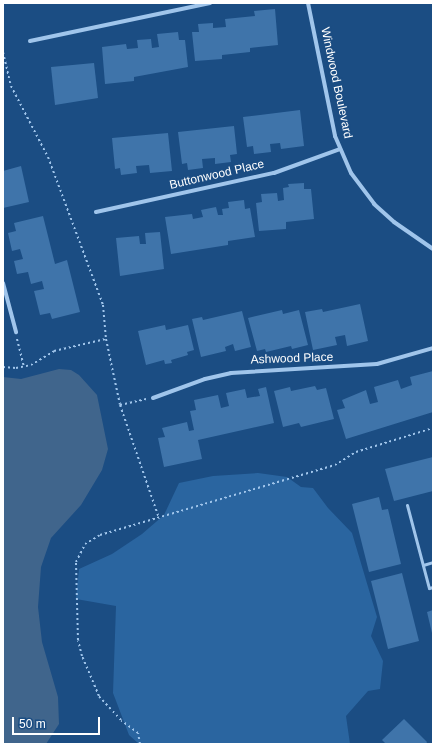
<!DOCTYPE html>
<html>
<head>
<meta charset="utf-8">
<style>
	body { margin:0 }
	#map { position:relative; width:436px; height:747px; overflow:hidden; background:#1b4d83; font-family:Arial,sans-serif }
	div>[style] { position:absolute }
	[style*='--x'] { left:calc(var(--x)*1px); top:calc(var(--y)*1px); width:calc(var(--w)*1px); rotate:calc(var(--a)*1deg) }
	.green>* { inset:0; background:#2a65a0 }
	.water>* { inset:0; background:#40658c }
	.building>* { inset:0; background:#3f74aa }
	.path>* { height:2px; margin-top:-1px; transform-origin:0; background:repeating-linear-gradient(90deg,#a0c5eb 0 2px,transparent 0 5px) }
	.service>* { height:3px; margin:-1.5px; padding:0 1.5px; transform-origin:1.5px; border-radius:1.5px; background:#a0c5eb }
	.minor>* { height:4px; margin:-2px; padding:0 2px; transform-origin:2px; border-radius:2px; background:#a0c5eb }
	span { translate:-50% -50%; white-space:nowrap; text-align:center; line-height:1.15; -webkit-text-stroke:3.5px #1b4d83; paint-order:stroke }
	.street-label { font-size:12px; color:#fff }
	.frame { position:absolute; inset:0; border:4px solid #fff; pointer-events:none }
	.scale { position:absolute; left:12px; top:717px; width:88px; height:18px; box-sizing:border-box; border:2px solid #fff; border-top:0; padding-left:5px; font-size:12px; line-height:14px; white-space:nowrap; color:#fff; -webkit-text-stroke:3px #1b4d83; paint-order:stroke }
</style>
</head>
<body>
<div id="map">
	<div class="green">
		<i style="clip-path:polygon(258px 473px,287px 477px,301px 487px,313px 488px,328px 508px,352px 533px,377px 617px,371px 636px,383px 661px,380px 689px,368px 691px,346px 716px,350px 744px,139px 744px,129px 735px,113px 693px,116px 606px,76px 599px,79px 569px,112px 554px,142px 534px,164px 515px,179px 483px,213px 476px)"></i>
	</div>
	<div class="water">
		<i style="clip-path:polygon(59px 369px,71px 370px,79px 375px,97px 395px,108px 449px,102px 470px,81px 505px,51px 538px,41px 567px,38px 607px,42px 642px,58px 697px,59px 724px,46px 744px,3px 744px,3px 377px,21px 379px)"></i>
	</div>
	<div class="building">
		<i style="clip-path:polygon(275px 9px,278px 45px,250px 48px,250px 52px,222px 55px,222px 59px,195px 61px,192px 32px,199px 32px,198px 24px,213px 23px,213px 28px,226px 27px,225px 19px,255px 16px,254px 11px)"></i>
		<i style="clip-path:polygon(178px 32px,179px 40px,185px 40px,188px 67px,134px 77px,134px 81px,105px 84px,102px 47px,126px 44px,127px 49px,138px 48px,137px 40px,151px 39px,152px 48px,159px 47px,157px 34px)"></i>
		<i style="clip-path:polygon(94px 63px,98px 98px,55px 105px,51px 67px)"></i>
		<i style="clip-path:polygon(300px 110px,304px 146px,281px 149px,280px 143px,270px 144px,271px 152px,254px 154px,253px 146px,247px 147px,243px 117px)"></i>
		<i style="clip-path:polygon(234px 126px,237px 154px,230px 155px,231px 162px,215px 164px,215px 158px,202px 159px,203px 168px,188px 170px,187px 163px,182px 164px,178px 132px)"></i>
		<i style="clip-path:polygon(168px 133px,172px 171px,150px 173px,149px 165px,136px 166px,137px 173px,121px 175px,120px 168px,115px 169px,112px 138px)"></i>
		<i style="clip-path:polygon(21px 166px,29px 202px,3px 208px,3px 171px)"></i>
		<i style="clip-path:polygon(304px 183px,304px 189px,311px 189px,314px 219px,286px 222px,286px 229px,259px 231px,256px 203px,262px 202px,261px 194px,277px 193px,278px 201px,284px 200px,283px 188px,289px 187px,288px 184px)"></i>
		<i style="clip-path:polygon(244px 200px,245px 209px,250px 208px,255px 237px,228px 241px,228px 245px,171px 254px,165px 217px,192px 214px,193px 219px,203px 217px,201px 210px,216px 207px,218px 215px,223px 215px,222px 209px,229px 208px,228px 202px)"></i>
		<i style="clip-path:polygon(43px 216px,55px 264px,67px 260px,80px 312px,52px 319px,50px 313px,40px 315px,34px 291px,44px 289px,42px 281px,31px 284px,28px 272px,17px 274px,14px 261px,23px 259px,20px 249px,12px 251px,8px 233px,16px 231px,14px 223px)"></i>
		<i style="clip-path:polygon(160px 232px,164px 269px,120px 276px,116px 238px,139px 236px,140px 244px,146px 244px,145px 233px)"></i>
		<i style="clip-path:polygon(360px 304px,368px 341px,347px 346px,345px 335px,335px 337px,337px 345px,313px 350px,305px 312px,322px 309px,323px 312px)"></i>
		<i style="clip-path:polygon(282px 310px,283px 314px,299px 310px,308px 345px,292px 349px,291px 346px,266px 352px,265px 349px,257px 351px,248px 318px)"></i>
		<i style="clip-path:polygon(242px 311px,251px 347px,235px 351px,233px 344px,225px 347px,226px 351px,201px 357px,192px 319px,202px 317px,203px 320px)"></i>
		<i style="clip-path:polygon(165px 325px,166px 330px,188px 325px,194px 350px,187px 352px,188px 355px,171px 360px,172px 363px,165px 364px,164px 360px,146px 365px,138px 331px)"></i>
		<i style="clip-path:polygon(433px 371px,433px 412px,346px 439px,337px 410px,345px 408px,342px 400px,366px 390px,370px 404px,378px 402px,374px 387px,398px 380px,401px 389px,412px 385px,410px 377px)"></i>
		<i style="clip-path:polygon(315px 386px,317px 390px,326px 388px,334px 419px,301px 427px,299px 423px,283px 427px,274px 391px,290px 387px,291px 391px)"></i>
		<i style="clip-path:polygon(266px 387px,274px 423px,198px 440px,202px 459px,164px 467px,158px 438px,165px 437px,162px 428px,187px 422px,189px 431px,194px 430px,190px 411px,196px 410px,194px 400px,218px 395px,221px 408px,229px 406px,226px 393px,245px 389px,247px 398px,260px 396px,258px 389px)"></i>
		<i style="clip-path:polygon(433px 457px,433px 491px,394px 501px,385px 469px)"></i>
		<i style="clip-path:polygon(379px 497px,382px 510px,388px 509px,401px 564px,369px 572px,352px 504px)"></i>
		<i style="clip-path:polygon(402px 573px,419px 641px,388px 649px,371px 581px)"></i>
		<i style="clip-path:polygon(433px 610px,433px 633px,432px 633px,427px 612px)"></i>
		<i style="clip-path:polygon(404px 719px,427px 742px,426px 744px,386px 744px,382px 740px)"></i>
	</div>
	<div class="path">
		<i style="--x:3;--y:52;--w:35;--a:77"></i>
		<i style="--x:11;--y:86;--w:80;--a:62.5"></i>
		<i style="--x:48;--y:157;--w:158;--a:69.6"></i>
		<i style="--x:103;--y:305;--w:34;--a:85"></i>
		<i style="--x:17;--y:339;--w:29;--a:76"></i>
		<i style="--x:3;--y:367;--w:13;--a:4"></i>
		<i style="--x:16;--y:368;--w:15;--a:-11"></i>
		<i style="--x:31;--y:365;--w:27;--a:-31"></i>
		<i style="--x:54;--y:351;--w:53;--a:-13"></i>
		<i style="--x:106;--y:339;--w:67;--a:78"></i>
		<i style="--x:120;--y:405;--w:120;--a:71"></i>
		<i style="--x:120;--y:405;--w:27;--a:-13"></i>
		<i style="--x:140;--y:744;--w:11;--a:-100"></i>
		<i style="--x:138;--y:733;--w:21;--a:-143"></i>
		<i style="--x:121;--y:720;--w:33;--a:-133"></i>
		<i style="--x:99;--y:696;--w:43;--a:-113"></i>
		<i style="--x:82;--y:656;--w:16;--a:-104"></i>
		<i style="--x:78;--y:640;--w:78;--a:-91.5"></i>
		<i style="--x:76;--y:562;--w:20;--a:-63"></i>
		<i style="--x:85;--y:544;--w:17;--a:-31"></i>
		<i style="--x:100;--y:535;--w:245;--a:-16.6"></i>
		<i style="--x:335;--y:465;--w:25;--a:-32"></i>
		<i style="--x:356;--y:452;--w:81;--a:-17.3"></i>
	</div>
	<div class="service">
		<i style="--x:407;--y:505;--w:86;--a:75.2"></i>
		<i style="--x:429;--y:588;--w:4;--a:-14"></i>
		<i style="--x:423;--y:565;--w:10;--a:-17"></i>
	</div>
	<div class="minor">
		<i style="--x:308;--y:3;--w:136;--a:78.5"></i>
		<i style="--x:335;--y:136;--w:40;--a:66.6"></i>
		<i style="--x:351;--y:173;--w:39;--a:53"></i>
		<i style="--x:374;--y:204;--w:27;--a:42"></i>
		<i style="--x:394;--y:222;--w:47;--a:34.7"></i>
		<i style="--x:30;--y:41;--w:184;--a:-11.9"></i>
		<i style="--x:96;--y:212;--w:182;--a:-12.4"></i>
		<i style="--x:274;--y:173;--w:70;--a:-20"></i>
		<i style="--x:3;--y:283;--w:51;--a:75.1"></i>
		<i style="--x:153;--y:398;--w:55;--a:-20.1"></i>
		<i style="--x:205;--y:379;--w:27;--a:-13"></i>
		<i style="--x:231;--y:373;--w:146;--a:-3.5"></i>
		<i style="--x:377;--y:364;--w:58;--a:-15.9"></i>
	</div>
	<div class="street-label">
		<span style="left:336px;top:83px;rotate:78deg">Windwood Boulevard</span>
		<span style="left:217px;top:175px;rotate:-13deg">Buttonwood Place</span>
		<span style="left:292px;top:359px;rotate:-2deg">Ashwood Place</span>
	</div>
	<div class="frame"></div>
	<div class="scale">50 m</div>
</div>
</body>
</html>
